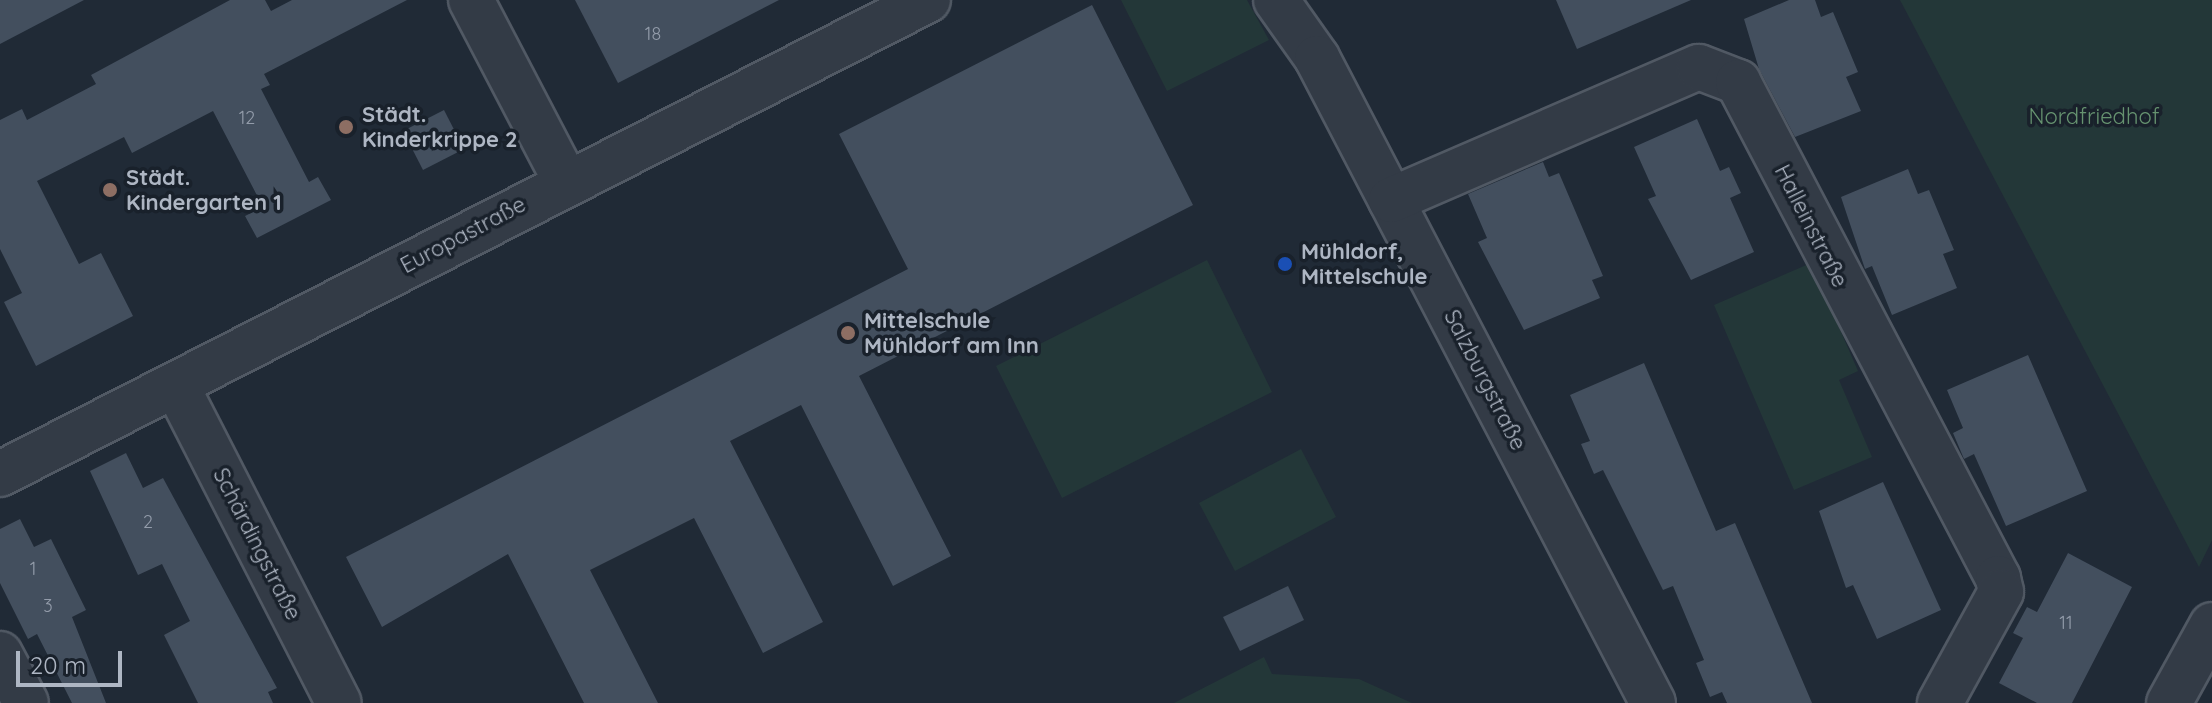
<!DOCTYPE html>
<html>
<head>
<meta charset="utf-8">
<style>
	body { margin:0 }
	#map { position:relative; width:2212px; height:703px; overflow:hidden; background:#202a36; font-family:Quicksand,sans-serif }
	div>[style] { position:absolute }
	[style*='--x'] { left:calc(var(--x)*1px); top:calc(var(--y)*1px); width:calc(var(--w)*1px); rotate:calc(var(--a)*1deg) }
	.green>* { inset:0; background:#233738 }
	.building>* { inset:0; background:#434f5e }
	.roads { filter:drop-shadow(2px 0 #515964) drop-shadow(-2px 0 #515964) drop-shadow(0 2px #515964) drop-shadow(0 -2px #515964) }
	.minor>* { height:44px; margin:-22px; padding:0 22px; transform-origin:22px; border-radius:22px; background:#333b46 }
	.dots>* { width:22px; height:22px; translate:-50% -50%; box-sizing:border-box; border:4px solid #19212b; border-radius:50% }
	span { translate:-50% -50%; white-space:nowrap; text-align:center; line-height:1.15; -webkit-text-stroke:7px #19212b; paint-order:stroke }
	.number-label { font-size:18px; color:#939caa }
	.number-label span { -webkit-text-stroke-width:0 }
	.poi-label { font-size:22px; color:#aeb6c3; font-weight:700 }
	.left { translate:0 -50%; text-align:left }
	.park-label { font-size:22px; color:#669370 }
	.street-label { font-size:22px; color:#aeb6c3 }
	.scale { position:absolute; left:16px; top:651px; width:106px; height:36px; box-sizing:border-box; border:4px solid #aeb6c3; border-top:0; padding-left:10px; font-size:24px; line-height:28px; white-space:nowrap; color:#aeb6c3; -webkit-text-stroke:6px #19212b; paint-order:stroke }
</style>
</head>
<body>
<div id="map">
	<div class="green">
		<i style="clip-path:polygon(1121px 0,1247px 0,1269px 40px,1167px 91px)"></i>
		<i style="clip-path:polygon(1900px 0,2212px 0,2212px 540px,2199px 567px)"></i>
		<i style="clip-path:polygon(1207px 260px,1272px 392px,1062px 498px,996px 366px)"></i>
		<i style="clip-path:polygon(1811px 263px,1858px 371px,1839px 380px,1872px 457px,1794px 490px,1714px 305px)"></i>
		<i style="clip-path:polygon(1301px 449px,1336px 517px,1235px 571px,1199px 503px)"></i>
		<i style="clip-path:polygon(1264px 657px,1272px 674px,1359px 679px,1412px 703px,1174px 703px)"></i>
	</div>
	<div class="building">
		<i style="clip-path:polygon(0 0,84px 0,0 44px)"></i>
		<i style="clip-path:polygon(230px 0,265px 0,271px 11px,292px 0,407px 0,264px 74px,270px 85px,261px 89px,309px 182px,318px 177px,331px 200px,257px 238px,245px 216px,263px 207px,213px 111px,132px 153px,124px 137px,37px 181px,79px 264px,101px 253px,133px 316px,36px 366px,4px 302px,22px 293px,0 249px,0 120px,22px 109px,27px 120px,96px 84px,91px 75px)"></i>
		<i style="clip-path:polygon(575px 0,779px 0,618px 83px)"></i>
		<i style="clip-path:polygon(1556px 0,1691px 0,1577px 49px)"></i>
		<i style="clip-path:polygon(1789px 0,1815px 0,1821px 17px,1833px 12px,1858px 72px,1846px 77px,1861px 111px,1795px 137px,1759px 69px,1744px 19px)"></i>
		<i style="clip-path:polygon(1092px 5px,1193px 205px,859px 376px,951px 556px,893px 586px,801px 405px,730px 441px,823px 622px,763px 653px,694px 518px,590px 570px,658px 703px,584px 703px,508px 554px,382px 627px,346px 557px,908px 269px,839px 134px)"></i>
		<i style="clip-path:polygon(444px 110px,464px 149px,423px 170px,403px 131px)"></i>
		<i style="clip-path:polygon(1697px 119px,1720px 171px,1729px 167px,1741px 193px,1730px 198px,1754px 252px,1691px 280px,1648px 199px,1656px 196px,1634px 147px)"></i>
		<i style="clip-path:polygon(1543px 162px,1549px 177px,1559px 173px,1603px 276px,1592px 280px,1600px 298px,1524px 330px,1478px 242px,1487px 238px,1468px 194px)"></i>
		<i style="clip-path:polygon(1908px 169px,1918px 194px,1929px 190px,1954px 250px,1943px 254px,1957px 288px,1892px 315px,1872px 266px,1865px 269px,1841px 197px)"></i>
		<i style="clip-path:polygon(2028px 355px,2087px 491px,2006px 526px,1974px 454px,1964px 459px,1953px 433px,1963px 428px,1947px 390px)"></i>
		<i style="clip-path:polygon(1644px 363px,1716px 531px,1735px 523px,1812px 703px,1727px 703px,1722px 692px,1710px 697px,1696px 663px,1704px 660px,1673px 586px,1663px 590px,1603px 470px,1594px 474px,1581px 444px,1590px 441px,1570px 395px)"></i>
		<i style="clip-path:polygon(126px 453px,143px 488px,163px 478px,277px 688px,268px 692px,273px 703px,198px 703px,164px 635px,190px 621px,162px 564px,138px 575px,90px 471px)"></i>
		<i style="clip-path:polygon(1883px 482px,1941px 610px,1877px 639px,1853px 585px,1846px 588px,1819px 511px)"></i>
		<i style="clip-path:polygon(20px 519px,34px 547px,51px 539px,86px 610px,72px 617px,106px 703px,72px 703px,37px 634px,28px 639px,0 583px,0 529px)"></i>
		<i style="clip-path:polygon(2068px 553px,2132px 587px,2072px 703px,2037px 703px,1999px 683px,2023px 638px,2013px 633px,2027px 607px,2037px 612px)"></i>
		<i style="clip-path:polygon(1288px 586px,1304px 620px,1240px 651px,1223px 617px)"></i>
	</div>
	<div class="roads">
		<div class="minor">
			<i style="--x:471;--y:0;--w:205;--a:62.4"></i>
			<i style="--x:1276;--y:0;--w:71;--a:54.7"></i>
			<i style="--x:1317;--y:58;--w:727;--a:62.48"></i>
			<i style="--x:1391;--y:200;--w:335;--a:-23.4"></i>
			<i style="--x:1699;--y:67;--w:42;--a:21"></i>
			<i style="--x:1738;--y:82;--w:560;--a:62.34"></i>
			<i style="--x:1998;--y:578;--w:14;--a:78"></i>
			<i style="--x:2001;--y:592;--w:127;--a:118.8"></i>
			<i style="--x:176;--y:385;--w:357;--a:62.9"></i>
			<i style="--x:0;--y:474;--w:1042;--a:-27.06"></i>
			<i style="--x:0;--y:654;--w:55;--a:62"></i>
			<i style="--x:2169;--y:703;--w:89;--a:-61.1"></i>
		</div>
	</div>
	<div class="dots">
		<i style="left:346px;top:127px;background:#8d6e63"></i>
		<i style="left:110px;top:190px;background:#8d6e63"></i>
		<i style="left:1285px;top:264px;background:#1a4fb4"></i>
		<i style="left:848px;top:333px;background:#8d6e63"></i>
	</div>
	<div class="number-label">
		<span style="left:653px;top:34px">18</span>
		<span style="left:247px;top:118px">12</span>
		<span style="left:148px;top:522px">2</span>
		<span style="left:33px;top:569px">1</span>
		<span style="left:48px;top:606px">3</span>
		<span style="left:2066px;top:623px">11</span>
	</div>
	<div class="poi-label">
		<span class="left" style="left:362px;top:127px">Städt.<br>Kinderkrippe 2</span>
		<span class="left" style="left:126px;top:190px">Städt.<br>Kindergarten 1</span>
		<span class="left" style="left:1301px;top:264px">Mühldorf,<br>Mittelschule</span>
		<span class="left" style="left:864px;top:333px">Mittelschule<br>Mühldorf am Inn</span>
	</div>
	<div class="park-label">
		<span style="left:2094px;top:117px">Nordfriedhof</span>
	</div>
	<div class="street-label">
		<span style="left:1811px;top:226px;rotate:63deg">Halleinstraße</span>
		<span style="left:463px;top:235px;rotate:-28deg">Europastraße</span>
		<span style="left:1485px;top:380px;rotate:63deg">Salzburgstraße</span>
		<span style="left:257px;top:544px;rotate:63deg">Schärdingstraße</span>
	</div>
	<div class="scale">20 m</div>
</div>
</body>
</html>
